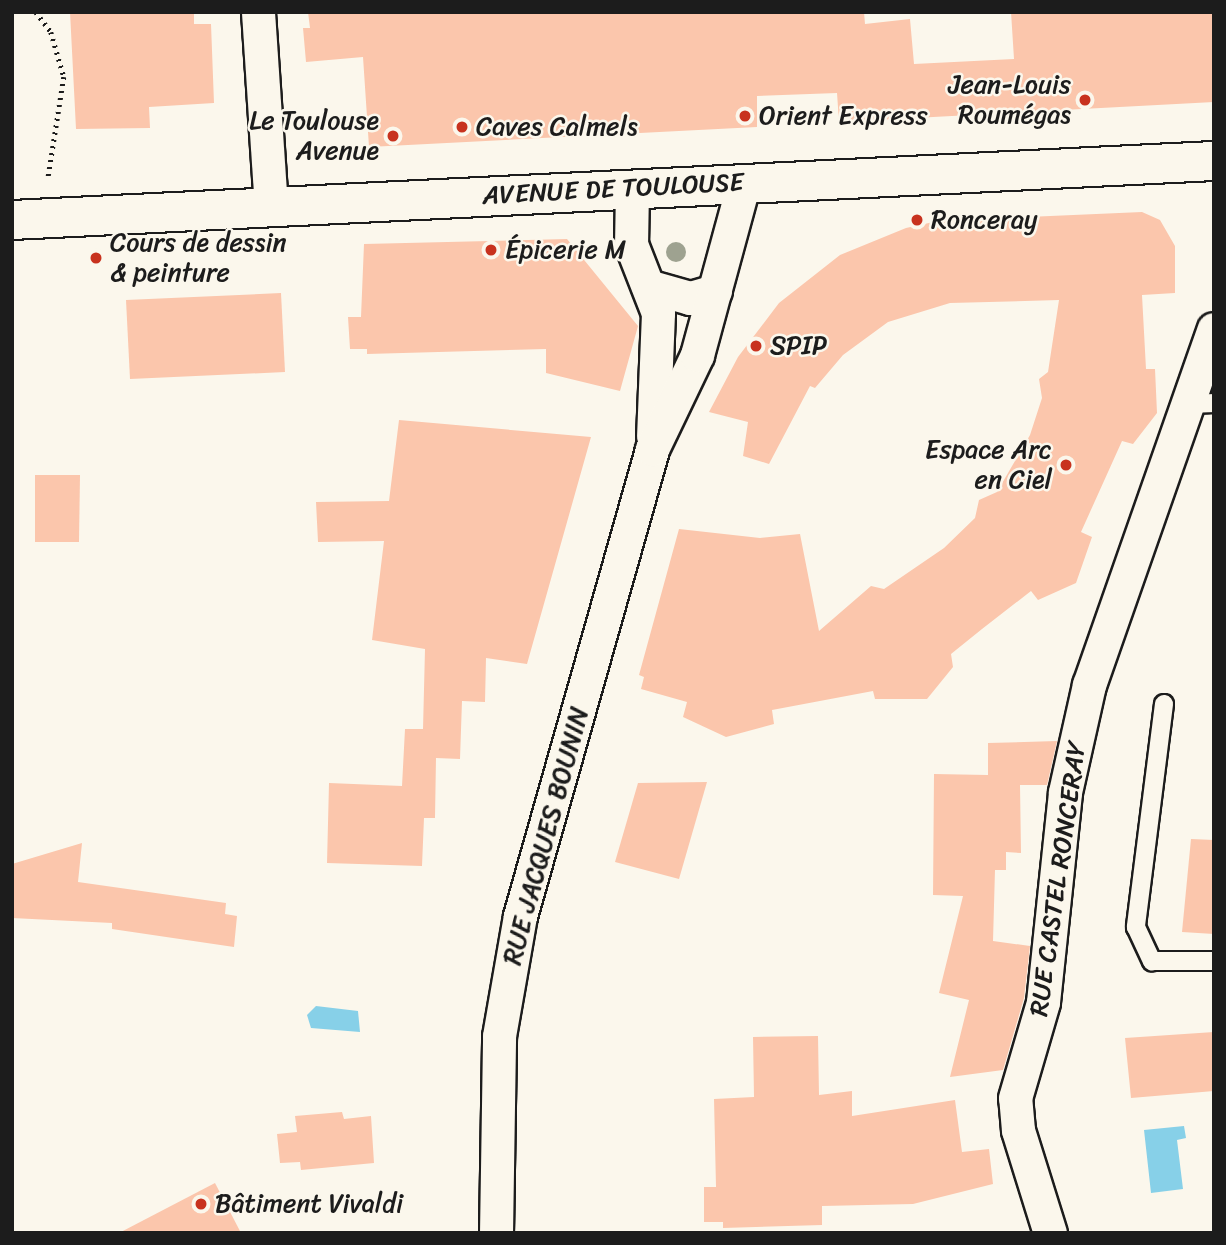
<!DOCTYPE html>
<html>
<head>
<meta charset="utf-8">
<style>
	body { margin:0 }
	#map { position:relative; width:1226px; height:1245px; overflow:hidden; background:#fbf7ec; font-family:Sriracha,sans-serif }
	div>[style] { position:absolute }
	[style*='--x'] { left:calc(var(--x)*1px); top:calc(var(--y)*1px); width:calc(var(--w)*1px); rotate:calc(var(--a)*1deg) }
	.water>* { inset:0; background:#87d0e8 }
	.building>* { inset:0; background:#fbc6ac }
	.path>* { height:4.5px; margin-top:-2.25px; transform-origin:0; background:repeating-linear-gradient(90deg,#1c1c1c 0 2px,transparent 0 7px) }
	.roads { filter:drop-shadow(2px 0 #1c1c1c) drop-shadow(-2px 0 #1c1c1c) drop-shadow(0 2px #1c1c1c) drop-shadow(0 -2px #1c1c1c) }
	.lane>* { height:18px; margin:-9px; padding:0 9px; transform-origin:9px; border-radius:9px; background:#fbf7ec }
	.street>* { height:33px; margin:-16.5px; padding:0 16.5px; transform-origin:16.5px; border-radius:16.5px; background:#fbf7ec }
	.secondary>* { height:38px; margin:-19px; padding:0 19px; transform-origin:19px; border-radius:19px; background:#fbf7ec }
	.trees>* { width:20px; height:20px; margin:-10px; border-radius:50%; background:#9ea290 }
	.dots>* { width:19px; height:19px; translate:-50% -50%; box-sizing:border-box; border:4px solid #fbf7ec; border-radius:50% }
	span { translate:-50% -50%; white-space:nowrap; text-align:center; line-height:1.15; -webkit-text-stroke:5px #fbf7ec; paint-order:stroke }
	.poi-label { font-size:26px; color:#1c1c1c }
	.right { translate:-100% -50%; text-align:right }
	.left { translate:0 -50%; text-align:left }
	.street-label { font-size:26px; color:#1c1c1c }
	.frame { position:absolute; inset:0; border:14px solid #1c1c1c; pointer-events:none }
</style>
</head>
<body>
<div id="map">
	<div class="water">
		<i style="clip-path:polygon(316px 1006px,358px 1011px,360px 1032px,311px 1028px,307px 1015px)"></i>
		<i style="clip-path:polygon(1184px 1126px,1186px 1138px,1177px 1140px,1183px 1189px,1151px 1193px,1144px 1130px)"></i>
	</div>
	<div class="building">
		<i style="clip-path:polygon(70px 12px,194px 12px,194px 24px,211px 24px,214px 103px,149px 107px,150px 128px,76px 129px)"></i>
		<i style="clip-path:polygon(308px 12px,864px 12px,865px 24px,910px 19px,914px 64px,1014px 59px,1011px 12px,1214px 12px,1214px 102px,839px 122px,837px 93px,757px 96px,757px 127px,369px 147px,363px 57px,306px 62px,303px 28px,310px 28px)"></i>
		<i style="clip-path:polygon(1142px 212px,1160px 220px,1175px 246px,1175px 293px,1142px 295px,1146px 369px,1155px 369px,1157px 413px,1133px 444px,1122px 441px,1081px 532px,1092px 537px,1076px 583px,1038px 600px,1031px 591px,982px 629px,951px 654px,953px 667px,927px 699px,875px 699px,873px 691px,772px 710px,774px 724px,726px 737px,683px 717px,687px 702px,641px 689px,644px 677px,639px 675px,679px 529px,760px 538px,800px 534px,819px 631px,871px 586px,884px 589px,944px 548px,975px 518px,979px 500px,997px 492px,1030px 435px,1042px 398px,1039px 379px,1048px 372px,1059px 300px,950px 303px,888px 322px,843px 355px,815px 388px,810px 386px,769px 464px,743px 456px,748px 422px,709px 412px,738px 357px,779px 303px,840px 255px,906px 228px,938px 221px)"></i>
		<i style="clip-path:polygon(567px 239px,638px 326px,620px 391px,546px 373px,546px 349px,367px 354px,367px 349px,350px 349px,348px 317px,361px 317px,364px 244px)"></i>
		<i style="clip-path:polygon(281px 293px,285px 372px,130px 379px,126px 300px)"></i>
		<i style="clip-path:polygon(399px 420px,591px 437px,527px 664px,486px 658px,485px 702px,462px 701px,460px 759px,436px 758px,435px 818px,424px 818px,422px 866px,327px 863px,329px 783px,402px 786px,405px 729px,423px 729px,425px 649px,372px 640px,384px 541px,318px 542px,316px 502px,389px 501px)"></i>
		<i style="clip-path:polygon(35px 475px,80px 475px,79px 542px,35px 542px)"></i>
		<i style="clip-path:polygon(1057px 741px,1047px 785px,1020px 785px,1021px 853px,1006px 852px,1006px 870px,995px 870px,993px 941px,1030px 946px,1024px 998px,1003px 1070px,950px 1077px,969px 1000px,939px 993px,963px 896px,933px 895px,934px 774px,988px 775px,988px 743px)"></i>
		<i style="clip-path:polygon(707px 782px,679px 879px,615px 862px,638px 783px)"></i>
		<i style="clip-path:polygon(1191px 839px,1214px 840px,1214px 934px,1182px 932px)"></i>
		<i style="clip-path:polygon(82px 843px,78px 882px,226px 903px,225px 914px,237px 916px,234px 947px,112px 929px,112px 923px,12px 918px,12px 864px)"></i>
		<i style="clip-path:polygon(1214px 1032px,1214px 1091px,1131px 1098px,1125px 1038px)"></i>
		<i style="clip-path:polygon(818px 1036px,819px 1095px,852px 1091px,852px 1116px,955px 1100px,962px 1152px,989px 1149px,993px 1184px,913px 1204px,822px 1206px,822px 1225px,723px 1228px,723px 1222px,704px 1222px,704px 1187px,716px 1187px,714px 1099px,754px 1097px,753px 1037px)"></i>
		<i style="clip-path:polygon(342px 1112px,344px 1119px,371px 1116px,374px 1163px,301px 1170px,300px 1162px,280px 1163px,277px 1134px,297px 1132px,295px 1116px)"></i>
		<i style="clip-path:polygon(215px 1183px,241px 1233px,119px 1233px)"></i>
	</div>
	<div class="path">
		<i style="--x:36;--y:12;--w:25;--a:53"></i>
		<i style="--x:51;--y:32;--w:47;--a:73.9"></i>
		<i style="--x:64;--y:77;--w:103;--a:98.9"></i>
	</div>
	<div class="roads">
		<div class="lane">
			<i style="--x:1189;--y:404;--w:25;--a:-2"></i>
			<i style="--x:1164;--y:704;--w:225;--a:97.2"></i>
			<i style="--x:1136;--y:927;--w:38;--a:65"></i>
			<i style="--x:1152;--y:961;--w:62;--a:0"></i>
		</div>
		<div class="street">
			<i style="--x:258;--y:12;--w:194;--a:86.2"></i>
			<i style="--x:632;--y:189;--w:55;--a:91"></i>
			<i style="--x:631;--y:244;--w:74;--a:68.6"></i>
			<i style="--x:658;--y:313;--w:123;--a:92.3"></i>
			<i style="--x:648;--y:286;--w:44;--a:15.9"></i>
			<i style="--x:690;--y:298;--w:26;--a:-16"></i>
			<i style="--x:496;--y:1233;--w:197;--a:-89.1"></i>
			<i style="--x:499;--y:1036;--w:122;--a:-80.1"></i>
			<i style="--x:520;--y:916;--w:485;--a:-74.2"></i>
			<i style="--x:652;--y:449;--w:104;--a:-64.4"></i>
			<i style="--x:697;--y:355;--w:179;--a:-74.8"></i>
			<i style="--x:1050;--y:1233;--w:108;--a:-107.3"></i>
			<i style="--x:1018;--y:1130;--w:32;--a:-95"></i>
			<i style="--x:1015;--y:1098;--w:100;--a:-73.7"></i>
			<i style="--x:1043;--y:1002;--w:211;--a:-84"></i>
			<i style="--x:1065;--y:792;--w:110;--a:-77.4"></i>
			<i style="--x:1089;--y:685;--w:377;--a:-70.7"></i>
		</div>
		<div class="secondary">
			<i style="--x:12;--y:220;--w:1203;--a:-2.81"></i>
		</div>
	</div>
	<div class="trees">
		<i style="left:676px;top:252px"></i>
	</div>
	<div class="dots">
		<i style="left:1085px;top:100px;background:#c8321e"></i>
		<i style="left:745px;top:116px;background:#c8321e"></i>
		<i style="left:462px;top:127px;background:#c8321e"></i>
		<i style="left:393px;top:136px;background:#c8321e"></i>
		<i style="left:917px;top:220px;background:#c8321e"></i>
		<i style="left:491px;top:250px;background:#c8321e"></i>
		<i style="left:96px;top:258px;background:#c8321e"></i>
		<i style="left:756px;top:346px;background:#c8321e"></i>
		<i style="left:1066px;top:465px;background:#c8321e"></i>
		<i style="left:201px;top:1204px;background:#c8321e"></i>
	</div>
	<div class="poi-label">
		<span class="right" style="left:1071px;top:100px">Jean-Louis<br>Roumégas</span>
		<span class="left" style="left:759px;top:116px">Orient Express</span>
		<span class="right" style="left:379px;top:136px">Le Toulouse<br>Avenue</span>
		<span class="left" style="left:476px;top:127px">Caves Calmels</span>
		<span class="left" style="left:931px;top:220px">Ronceray</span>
		<span class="left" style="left:110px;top:258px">Cours de dessin<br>&amp; peinture</span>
		<span class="left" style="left:505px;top:250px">Épicerie M</span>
		<span class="left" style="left:770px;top:346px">SPIP</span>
		<span class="right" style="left:1052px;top:465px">Espace Arc<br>en Ciel</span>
		<span class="left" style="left:215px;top:1204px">Bâtiment Vivaldi</span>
	</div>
	<div class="street-label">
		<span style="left:613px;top:189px;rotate:-3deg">AVENUE DE TOULOUSE</span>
		<span style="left:546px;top:836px;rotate:-75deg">RUE JACQUES BOUNIN</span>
		<span style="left:1058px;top:879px;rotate:-82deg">RUE CASTEL RONCERAY</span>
	</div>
	<div class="frame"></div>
</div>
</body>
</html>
